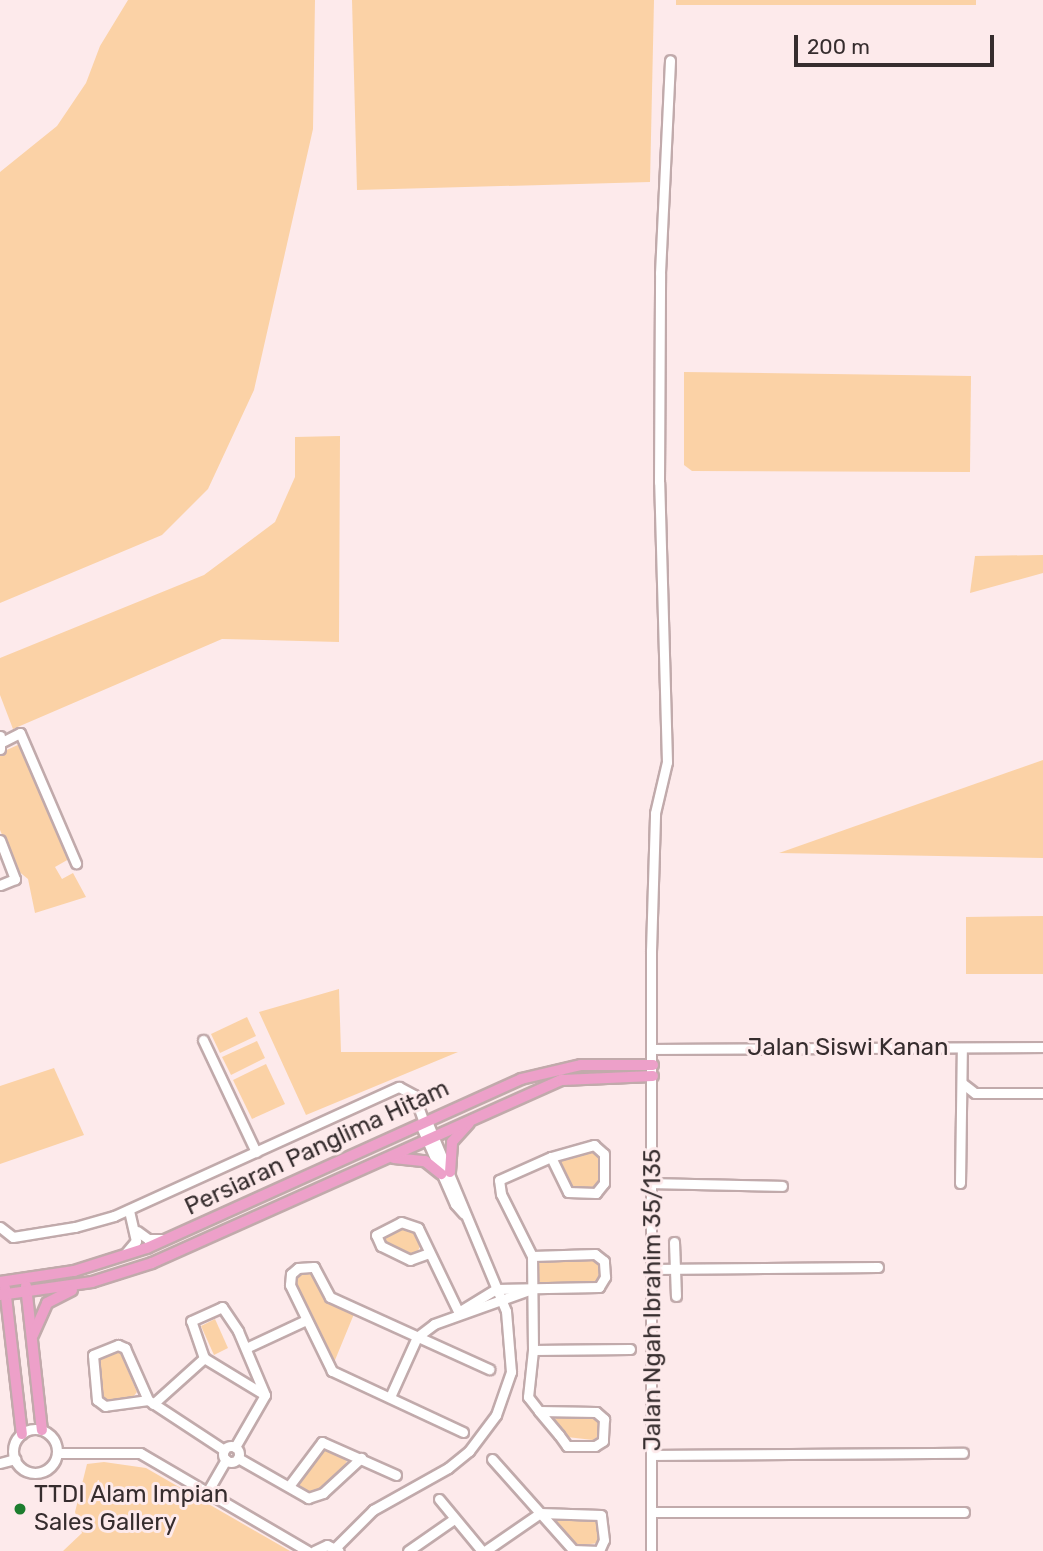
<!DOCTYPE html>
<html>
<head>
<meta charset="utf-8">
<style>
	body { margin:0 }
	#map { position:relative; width:1043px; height:1551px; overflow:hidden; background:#fdeaeb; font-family:Rubik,sans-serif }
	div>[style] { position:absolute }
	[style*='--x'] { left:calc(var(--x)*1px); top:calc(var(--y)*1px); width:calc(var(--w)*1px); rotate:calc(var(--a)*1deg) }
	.green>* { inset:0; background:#fbd2a6 }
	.roads { filter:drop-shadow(2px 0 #c1aaab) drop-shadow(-2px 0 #c1aaab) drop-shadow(0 2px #c1aaab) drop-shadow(0 -2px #c1aaab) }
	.minor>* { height:9px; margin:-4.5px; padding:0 4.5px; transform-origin:4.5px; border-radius:4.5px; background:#fff }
	.minor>.ring { margin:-4.5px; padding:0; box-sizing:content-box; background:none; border:9px solid #fff; border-radius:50% }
	.major>* { height:10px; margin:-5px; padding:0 5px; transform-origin:5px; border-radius:5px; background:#eda0c9 }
	.dots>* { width:19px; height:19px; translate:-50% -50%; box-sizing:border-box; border:4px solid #fdeaeb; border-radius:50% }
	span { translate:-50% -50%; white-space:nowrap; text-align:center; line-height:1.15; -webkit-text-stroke:6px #fdeaeb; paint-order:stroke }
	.street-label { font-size:24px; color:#362d2e }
	.poi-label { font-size:24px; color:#362d2e }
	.left { translate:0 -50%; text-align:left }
	.scale { position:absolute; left:794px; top:35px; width:200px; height:32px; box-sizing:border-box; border:4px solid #362d2e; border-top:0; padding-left:9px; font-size:21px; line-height:24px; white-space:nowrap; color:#362d2e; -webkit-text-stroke:5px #fdeaeb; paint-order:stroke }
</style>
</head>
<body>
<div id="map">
	<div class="green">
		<i style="clip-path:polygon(128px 0,315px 0,313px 129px,254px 390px,208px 489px,162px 535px,0 603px,0 172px,57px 126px,86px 83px,100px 46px)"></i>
		<i style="clip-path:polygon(352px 0,654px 0,650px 182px,357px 190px)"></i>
		<i style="clip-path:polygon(676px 0,976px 0,976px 5px,676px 5px)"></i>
		<i style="clip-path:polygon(684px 372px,971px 376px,970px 472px,692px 471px,684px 465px)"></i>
		<i style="clip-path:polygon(340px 436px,339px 642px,222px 639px,13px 729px,0 695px,0 658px,204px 575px,275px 522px,295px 477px,295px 437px)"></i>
		<i style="clip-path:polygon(1043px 555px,1043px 573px,970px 593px,975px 556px)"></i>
		<i style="clip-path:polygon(20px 744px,66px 845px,69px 859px,55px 867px,62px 879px,73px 873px,86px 897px,35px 913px,28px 879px,17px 870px,0 830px,0 753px)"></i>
		<i style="clip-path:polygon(1043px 760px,1043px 858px,779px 853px)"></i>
		<i style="clip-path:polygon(1043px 916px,1043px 974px,966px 974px,966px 917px)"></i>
		<i style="clip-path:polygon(339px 989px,341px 1052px,458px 1052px,306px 1115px,259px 1012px)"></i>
		<i style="clip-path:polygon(247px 1017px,256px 1036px,220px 1053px,211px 1034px)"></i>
		<i style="clip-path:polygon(257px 1041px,265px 1058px,231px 1075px,222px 1057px)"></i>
		<i style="clip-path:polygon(266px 1064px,285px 1104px,252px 1119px,233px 1080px)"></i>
		<i style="clip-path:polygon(54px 1068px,84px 1135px,0 1164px,0 1086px)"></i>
		<i style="clip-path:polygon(593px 1150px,599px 1154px,600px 1183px,594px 1190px,572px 1190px,559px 1166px,562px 1160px)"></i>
		<i style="clip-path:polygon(404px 1228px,415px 1232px,422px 1242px,417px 1253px,411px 1255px,385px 1244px,383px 1236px)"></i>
		<i style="clip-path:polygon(595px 1257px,602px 1277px,596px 1284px,545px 1286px,535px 1278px,535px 1267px,543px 1259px)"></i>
		<i style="clip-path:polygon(305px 1271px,314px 1274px,328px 1301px,354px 1314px,333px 1365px,295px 1285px,297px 1275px)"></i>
		<i style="clip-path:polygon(215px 1319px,228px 1348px,214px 1355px,201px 1326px)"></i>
		<i style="clip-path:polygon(119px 1350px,137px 1392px,133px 1397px,104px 1400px,96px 1358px,104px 1351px)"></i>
		<i style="clip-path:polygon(557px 1414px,593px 1414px,601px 1420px,601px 1434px,593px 1440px,567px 1437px,554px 1422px)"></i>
		<i style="clip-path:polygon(322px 1446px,347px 1461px,340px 1473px,309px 1495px,299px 1489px,299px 1481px)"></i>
		<i style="clip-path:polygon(104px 1462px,146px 1468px,290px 1551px,63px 1551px,82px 1533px,75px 1512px,87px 1464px)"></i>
		<i style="clip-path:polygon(555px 1517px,594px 1517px,599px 1520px,599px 1543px,573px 1546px,553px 1522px)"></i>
	</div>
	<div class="roads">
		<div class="minor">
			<i style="--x:0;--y:736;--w:13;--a:90"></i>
			<i style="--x:2;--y:742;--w:20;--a:-27"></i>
			<i style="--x:20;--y:733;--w:142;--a:66.7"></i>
			<i style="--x:0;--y:840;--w:42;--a:69"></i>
			<i style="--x:15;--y:879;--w:16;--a:158"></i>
			<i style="--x:203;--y:1040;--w:124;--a:64.7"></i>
			<i style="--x:653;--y:1049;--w:390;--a:-0.3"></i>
			<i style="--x:962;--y:1083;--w:16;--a:38"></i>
			<i style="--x:975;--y:1093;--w:68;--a:0"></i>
			<i style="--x:420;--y:1124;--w:87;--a:66.4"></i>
			<i style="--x:455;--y:1204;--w:13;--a:48"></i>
			<i style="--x:652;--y:1183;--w:130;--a:1.3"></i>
			<i style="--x:960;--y:1183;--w:135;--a:-89.2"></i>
			<i style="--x:0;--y:1227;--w:16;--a:38"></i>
			<i style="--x:13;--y:1237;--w:63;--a:-9.2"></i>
			<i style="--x:75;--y:1227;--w:41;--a:-15.8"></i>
			<i style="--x:114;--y:1216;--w:313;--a:-24.4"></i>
			<i style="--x:399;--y:1087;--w:17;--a:28"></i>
			<i style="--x:414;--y:1095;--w:29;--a:70"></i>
			<i style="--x:137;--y:1231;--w:14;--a:36"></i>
			<i style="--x:148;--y:1239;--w:16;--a:0"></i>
			<i style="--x:674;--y:1242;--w:54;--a:87.9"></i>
			<i style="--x:429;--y:1253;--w:20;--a:160"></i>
			<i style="--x:410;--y:1260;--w:32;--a:-154"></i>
			<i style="--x:381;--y:1246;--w:12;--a:-114"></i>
			<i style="--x:376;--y:1235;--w:28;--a:-27"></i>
			<i style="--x:401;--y:1222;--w:18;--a:19"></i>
			<i style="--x:418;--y:1228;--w:92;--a:64.3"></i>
			<i style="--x:125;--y:1254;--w:17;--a:-50"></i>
			<i style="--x:136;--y:1241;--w:32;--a:-103"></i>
			<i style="--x:652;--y:1269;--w:226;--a:-0.5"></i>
			<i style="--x:222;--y:1307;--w:29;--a:56"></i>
			<i style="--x:238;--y:1331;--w:69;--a:67.1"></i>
			<i style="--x:265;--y:1395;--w:71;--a:-148.8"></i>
			<i style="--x:204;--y:1358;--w:39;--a:-109"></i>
			<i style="--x:191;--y:1321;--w:34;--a:-24"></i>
			<i style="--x:460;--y:1311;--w:42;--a:-31.4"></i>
			<i style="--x:496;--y:1289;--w:103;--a:-1.1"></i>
			<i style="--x:599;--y:1287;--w:12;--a:-59"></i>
			<i style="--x:605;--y:1277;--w:16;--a:-94"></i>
			<i style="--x:604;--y:1261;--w:11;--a:-142"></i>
			<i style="--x:595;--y:1254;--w:63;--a:178.2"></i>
			<i style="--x:118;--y:1345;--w:8;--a:23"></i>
			<i style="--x:125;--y:1348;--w:57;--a:66.1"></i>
			<i style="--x:148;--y:1400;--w:43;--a:172.1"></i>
			<i style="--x:105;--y:1406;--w:10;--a:-143"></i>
			<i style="--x:97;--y:1400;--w:45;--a:-95.1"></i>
			<i style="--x:93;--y:1355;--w:27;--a:-22"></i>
			<i style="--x:246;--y:1348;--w:66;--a:-25"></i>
			<i style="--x:533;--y:1350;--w:97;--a:-0.6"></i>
			<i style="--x:390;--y:1397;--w:66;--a:-65.8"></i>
			<i style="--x:417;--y:1337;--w:21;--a:-37"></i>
			<i style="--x:434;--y:1324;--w:104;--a:-19.7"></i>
			<i style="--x:148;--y:1400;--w:91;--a:33.3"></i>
			<i style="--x:153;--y:1404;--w:69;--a:-42"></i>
			<i style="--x:539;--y:1411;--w:57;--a:1"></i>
			<i style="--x:596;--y:1412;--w:11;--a:41"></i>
			<i style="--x:604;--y:1419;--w:22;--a:93"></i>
			<i style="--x:603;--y:1441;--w:9;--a:148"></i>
			<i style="--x:595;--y:1446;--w:28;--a:180"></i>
			<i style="--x:567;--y:1446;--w:14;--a:-126"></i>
			<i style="--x:559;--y:1435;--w:31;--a:-130"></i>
			<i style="--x:539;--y:1411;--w:18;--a:-128"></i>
			<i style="--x:528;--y:1397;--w:47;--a:-83.9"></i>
			<i style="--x:533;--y:1350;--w:94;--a:-90.6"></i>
			<i style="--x:532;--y:1256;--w:69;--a:-116.6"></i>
			<i style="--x:501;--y:1194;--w:14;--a:-98"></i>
			<i style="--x:499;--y:1180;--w:57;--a:-23.9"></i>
			<i style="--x:551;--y:1157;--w:45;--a:-15.6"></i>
			<i style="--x:594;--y:1145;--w:13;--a:42"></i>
			<i style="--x:604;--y:1154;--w:29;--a:90"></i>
			<i style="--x:604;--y:1183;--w:13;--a:129"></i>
			<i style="--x:596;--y:1193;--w:28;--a:-178"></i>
			<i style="--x:568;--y:1192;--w:39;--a:-116"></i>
			<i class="ring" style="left:13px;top:1429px;width:35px;height:35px"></i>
			<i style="--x:463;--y:1432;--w:145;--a:-155"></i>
			<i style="--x:332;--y:1371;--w:96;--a:-116"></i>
			<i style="--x:290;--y:1285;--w:11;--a:-85"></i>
			<i style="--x:291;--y:1274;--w:9;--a:-41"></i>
			<i style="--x:298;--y:1268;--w:16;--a:-4"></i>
			<i style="--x:314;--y:1267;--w:34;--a:62"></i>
			<i style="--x:330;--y:1297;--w:175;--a:24.4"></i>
			<i class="ring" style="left:223px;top:1446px;width:7px;height:7px"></i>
			<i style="--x:235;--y:1447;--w:60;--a:-60"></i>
			<i style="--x:57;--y:1453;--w:83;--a:0"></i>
			<i style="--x:140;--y:1453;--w:194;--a:30.3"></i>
			<i style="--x:653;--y:1455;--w:310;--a:-0.4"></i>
			<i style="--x:238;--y:1458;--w:81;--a:29.7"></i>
			<i style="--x:308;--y:1498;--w:16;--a:-18"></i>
			<i style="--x:323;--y:1493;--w:52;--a:-42.6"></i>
			<i style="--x:492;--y:1459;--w:122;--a:48.3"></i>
			<i style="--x:573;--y:1550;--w:26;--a:2"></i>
			<i style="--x:599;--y:1551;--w:12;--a:-66"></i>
			<i style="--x:604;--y:1540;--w:25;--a:-97"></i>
			<i style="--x:601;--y:1515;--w:61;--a:-178.1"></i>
			<i style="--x:0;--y:1463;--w:16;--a:-15"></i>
			<i style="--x:289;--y:1486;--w:55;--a:-53.1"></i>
			<i style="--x:322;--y:1442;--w:81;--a:24"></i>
			<i style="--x:209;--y:1489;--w:34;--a:-60"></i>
			<i style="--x:439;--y:1499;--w:67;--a:50.4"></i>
			<i style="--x:652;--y:1512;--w:312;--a:0"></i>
			<i style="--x:335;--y:1548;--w:54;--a:-45"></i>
			<i style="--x:373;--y:1510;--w:86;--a:-29.2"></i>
			<i style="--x:448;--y:1468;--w:27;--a:-39"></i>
			<i style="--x:469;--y:1451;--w:45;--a:-53.1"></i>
			<i style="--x:496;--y:1415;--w:46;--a:-70.8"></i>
			<i style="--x:511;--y:1372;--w:61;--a:-94.7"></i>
			<i style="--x:506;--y:1311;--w:206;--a:-112.6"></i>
			<i style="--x:314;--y:1551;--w:14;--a:-25"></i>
			<i style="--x:327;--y:1545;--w:13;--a:27"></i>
			<i style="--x:408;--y:1551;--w:56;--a:-34.8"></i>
			<i style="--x:485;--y:1551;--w:67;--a:-34.6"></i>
			<i style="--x:651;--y:1551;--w:600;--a:-90"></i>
			<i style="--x:651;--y:951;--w:138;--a:-88.3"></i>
			<i style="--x:655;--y:813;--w:52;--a:-76.8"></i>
			<i style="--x:667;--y:762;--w:280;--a:-91.6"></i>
			<i style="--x:659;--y:482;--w:209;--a:-89.7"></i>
			<i style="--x:660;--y:273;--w:213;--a:-87.3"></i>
		</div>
		<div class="major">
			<i style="--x:394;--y:1158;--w:31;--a:6"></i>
			<i style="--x:425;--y:1161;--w:21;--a:39"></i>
			<i style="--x:450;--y:1172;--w:30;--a:-86"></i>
			<i style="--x:452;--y:1142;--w:25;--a:-48"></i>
			<i style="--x:0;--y:1282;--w:75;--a:-8.5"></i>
			<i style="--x:74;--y:1271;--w:77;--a:-17.5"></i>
			<i style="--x:147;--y:1248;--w:410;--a:-24.3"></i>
			<i style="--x:521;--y:1079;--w:62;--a:-13.1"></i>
			<i style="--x:581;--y:1065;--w:72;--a:0"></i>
			<i style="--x:26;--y:1286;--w:145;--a:83.7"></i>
			<i style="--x:5;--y:1288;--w:147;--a:83.4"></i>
			<i style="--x:0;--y:1295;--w:93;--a:-8"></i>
			<i style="--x:92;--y:1282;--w:63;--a:-17.6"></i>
			<i style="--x:152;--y:1263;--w:449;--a:-24.1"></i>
			<i style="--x:562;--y:1080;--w:91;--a:-2.5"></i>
			<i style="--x:33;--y:1335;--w:35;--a:-66"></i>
			<i style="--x:47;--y:1303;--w:28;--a:-27"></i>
		</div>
	</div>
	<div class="dots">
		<i style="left:20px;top:1509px;background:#1d7d2e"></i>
	</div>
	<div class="street-label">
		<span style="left:848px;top:1048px">Jalan Siswi Kanan</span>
		<span style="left:317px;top:1148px;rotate:-25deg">Persiaran Panglima Hitam</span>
		<span style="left:653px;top:1300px;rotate:-90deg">Jalan Ngah Ibrahim 35/135</span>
	</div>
	<div class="poi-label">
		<span class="left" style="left:34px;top:1509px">TTDI Alam Impian<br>Sales Gallery</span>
	</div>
	<div class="scale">200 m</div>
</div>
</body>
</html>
